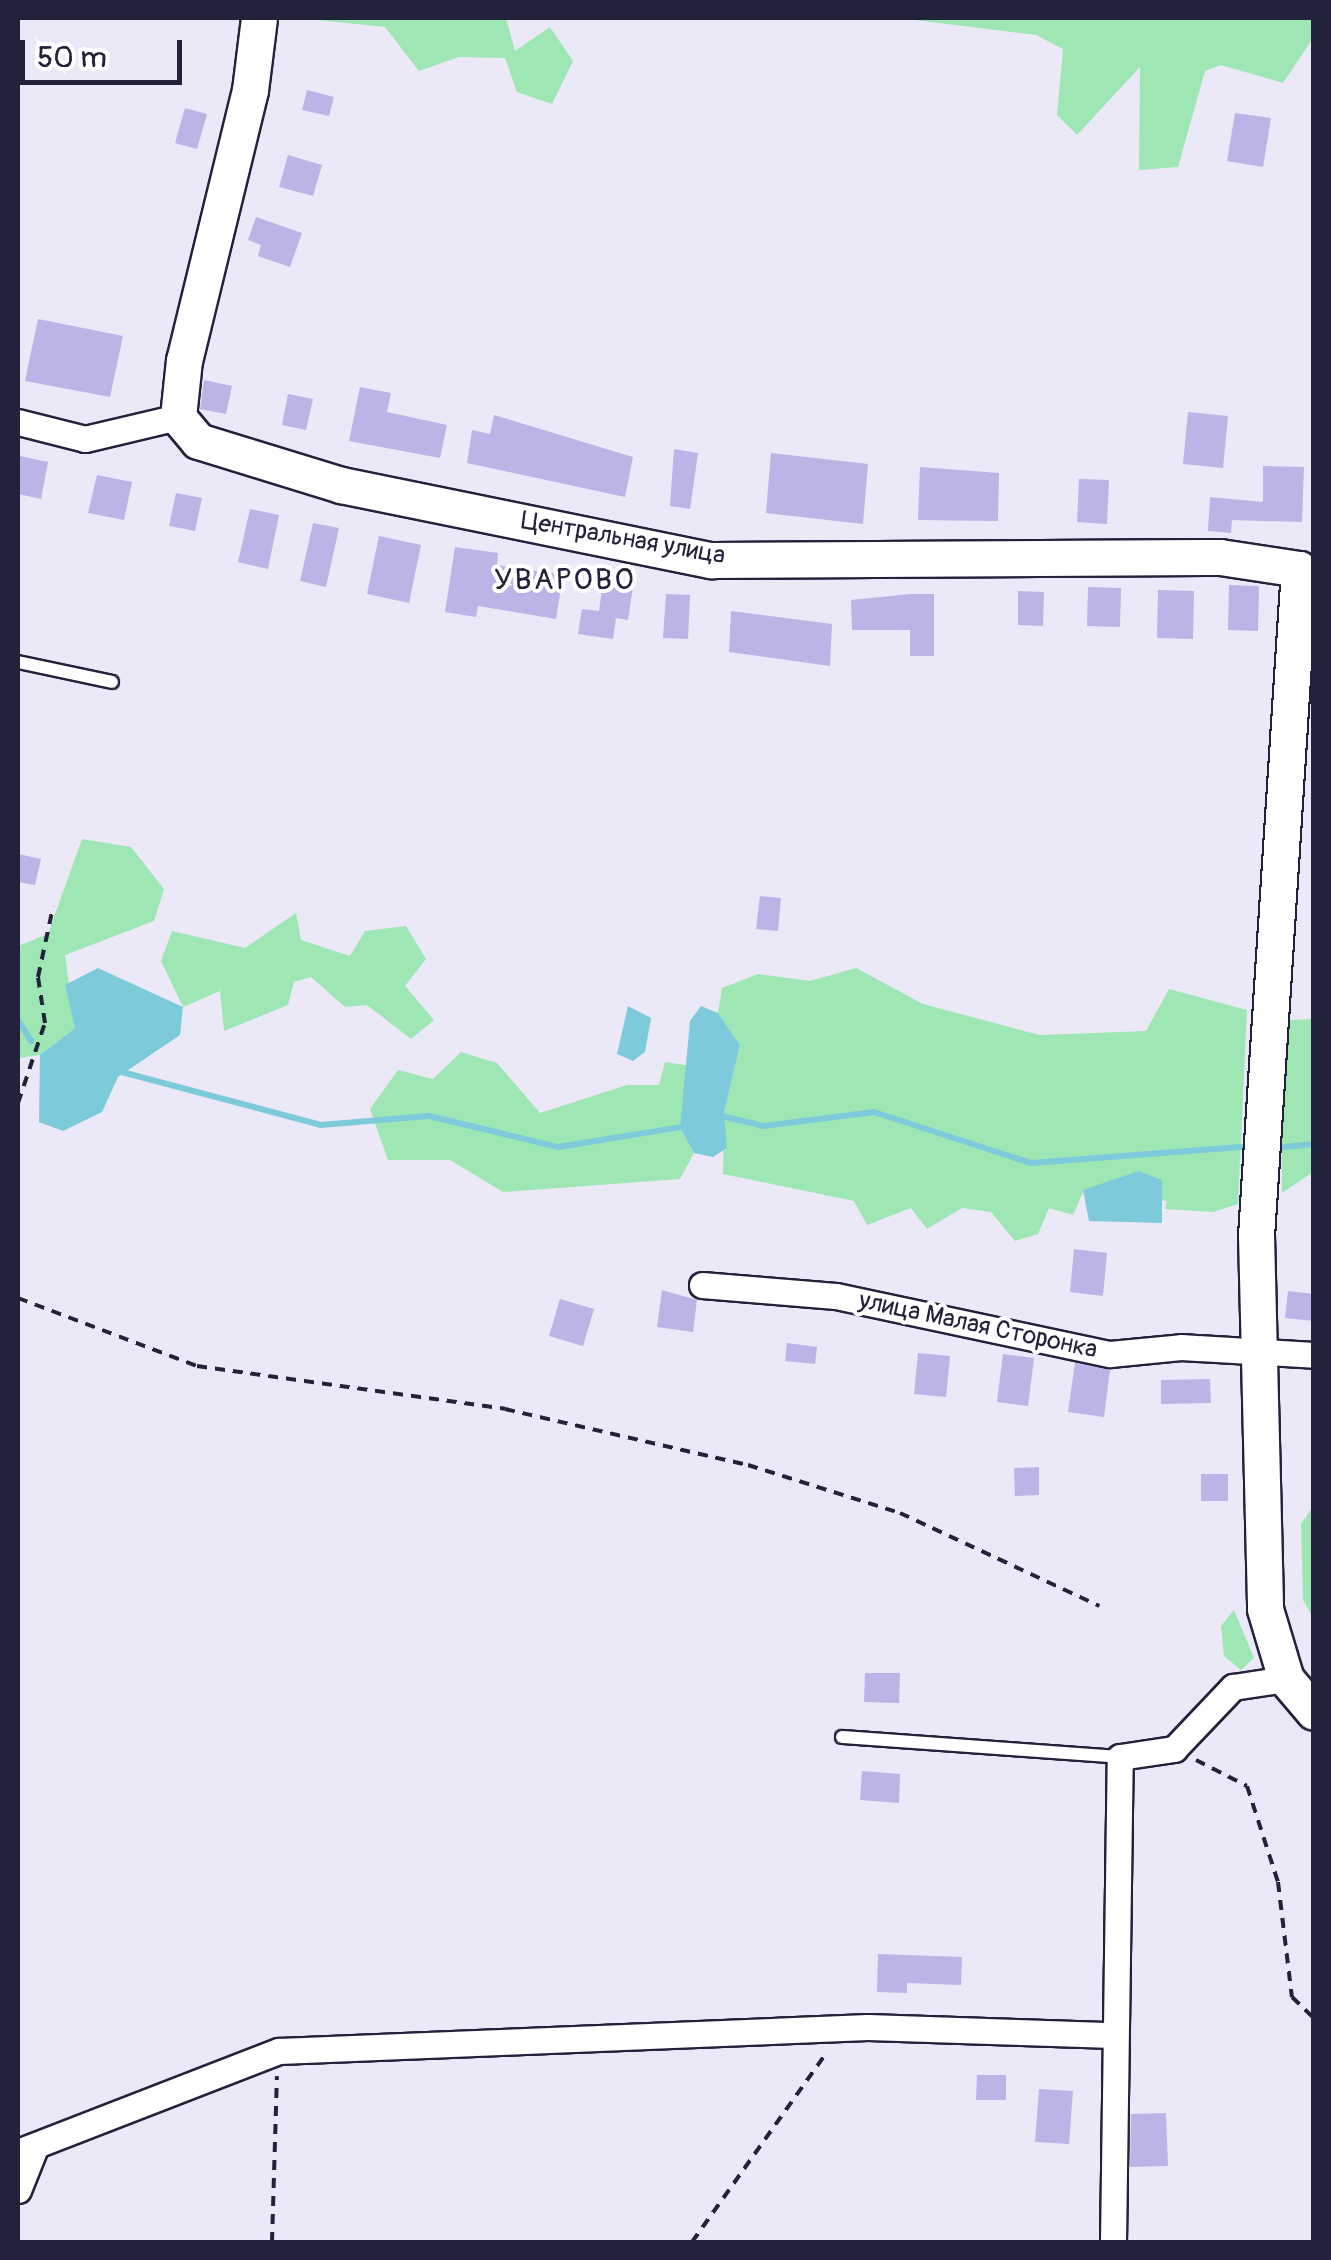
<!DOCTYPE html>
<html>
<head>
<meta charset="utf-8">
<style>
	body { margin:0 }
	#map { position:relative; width:1331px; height:2260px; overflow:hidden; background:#ebe8f8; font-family:Pangolin,sans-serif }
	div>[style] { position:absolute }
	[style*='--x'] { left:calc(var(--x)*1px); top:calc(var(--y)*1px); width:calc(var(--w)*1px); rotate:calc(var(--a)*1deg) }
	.green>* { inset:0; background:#9ee7b5 }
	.water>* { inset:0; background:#7dcbda }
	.stream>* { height:6px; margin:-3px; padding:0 3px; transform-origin:3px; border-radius:3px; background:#7dcbda }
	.building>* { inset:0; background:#bbb4e6 }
	.path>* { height:4px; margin-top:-2px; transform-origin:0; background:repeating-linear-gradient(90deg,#22223b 0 10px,transparent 0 18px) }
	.roads { filter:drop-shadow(2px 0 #22223b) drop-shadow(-2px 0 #22223b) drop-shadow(0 2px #22223b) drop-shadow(0 -2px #22223b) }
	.lane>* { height:12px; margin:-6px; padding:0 6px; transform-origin:6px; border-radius:6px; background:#fff }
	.street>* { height:25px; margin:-12.5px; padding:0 12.5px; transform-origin:12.5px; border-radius:12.5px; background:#fff }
	.secondary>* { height:35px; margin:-17.5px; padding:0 17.5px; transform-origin:17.5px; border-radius:17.5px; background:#fff }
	span { translate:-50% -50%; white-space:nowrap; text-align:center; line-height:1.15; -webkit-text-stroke:8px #fff; paint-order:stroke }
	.street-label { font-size:25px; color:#22223b }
	.quarter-label { font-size:30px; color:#22223b; letter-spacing:2.5px }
	.frame { position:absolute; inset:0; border:20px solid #22223b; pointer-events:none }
	.scale { position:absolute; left:20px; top:40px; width:162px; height:45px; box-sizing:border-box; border:5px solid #22223b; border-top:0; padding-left:12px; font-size:30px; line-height:35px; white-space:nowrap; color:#22223b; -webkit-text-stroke:8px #fff; paint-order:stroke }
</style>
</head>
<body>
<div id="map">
	<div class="green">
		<i style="clip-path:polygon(298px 18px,506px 18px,515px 51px,550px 27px,573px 61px,552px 104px,517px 92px,505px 58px,459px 57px,419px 71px,385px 27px)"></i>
		<i style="clip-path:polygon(898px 18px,1313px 18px,1314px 37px,1283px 83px,1221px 65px,1205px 71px,1178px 167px,1139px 170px,1140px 67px,1077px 135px,1057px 115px,1063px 49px,1036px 35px)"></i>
		<i style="clip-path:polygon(82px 839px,131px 847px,164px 889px,154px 921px,65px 955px,75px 1028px,40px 1055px,18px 1058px,18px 946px,48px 934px)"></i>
		<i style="clip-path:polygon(296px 913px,301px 940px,350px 956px,365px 931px,406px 926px,426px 959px,405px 986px,434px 1020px,411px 1039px,367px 1005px,345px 1007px,311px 977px,294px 982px,288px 1005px,224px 1031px,220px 991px,183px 1007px,161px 961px,172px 931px,245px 948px)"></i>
		<i style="clip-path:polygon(856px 968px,923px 1004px,1040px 1035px,1146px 1031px,1169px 989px,1247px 1010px,1238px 1204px,1213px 1212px,1165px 1209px,1167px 1201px,1084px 1190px,1073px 1215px,1049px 1208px,1038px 1234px,1015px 1241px,991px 1212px,962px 1208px,927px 1229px,911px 1208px,867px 1225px,854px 1201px,723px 1174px,724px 1113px,740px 1045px,718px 1013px,722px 988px,758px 974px,810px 981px)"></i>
		<i style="clip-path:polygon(1313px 1019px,1313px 1172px,1282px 1193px,1281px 1056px,1288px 1020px)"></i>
		<i style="clip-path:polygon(461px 1052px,497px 1063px,540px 1113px,627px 1085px,659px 1085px,665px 1062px,691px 1066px,680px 1128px,694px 1153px,680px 1179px,503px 1192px,450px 1160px,388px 1160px,370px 1109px,398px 1070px,433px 1079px)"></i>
		<i style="clip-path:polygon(1313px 1506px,1314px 1618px,1313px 1618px,1303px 1600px,1301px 1524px)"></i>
		<i style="clip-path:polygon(1234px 1610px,1254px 1658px,1241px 1670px,1224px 1656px,1221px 1626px)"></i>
	</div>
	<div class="water">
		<i style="clip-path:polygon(98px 968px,183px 1007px,180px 1035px,118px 1077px,102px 1112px,63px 1131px,39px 1122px,40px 1055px,75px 1028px,65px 985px)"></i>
		<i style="clip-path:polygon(628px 1006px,651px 1018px,645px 1052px,633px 1061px,617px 1054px)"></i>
		<i style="clip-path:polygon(701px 1006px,718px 1013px,740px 1045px,724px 1113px,727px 1148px,713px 1157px,694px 1153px,680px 1128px,690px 1021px)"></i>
		<i style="clip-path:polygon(1139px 1171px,1162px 1180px,1162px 1223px,1089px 1221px,1083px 1190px)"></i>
	</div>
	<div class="stream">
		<i style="--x:18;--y:1020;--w:25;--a:58"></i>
		<i style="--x:118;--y:1071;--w:210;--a:14.9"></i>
		<i style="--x:321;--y:1125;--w:108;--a:-4.8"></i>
		<i style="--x:429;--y:1116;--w:133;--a:13.5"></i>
		<i style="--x:558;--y:1147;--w:132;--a:-9.2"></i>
		<i style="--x:718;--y:1115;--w:46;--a:13.7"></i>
		<i style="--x:763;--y:1126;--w:112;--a:-7.2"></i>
		<i style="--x:874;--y:1112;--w:165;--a:18"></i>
		<i style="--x:1031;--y:1163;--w:223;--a:-4.4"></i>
		<i style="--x:1275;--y:1148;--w:39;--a:-6"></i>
	</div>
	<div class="building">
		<i style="clip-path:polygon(307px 90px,334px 97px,329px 116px,302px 110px)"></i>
		<i style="clip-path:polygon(185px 108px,207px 114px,197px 149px,175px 143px)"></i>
		<i style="clip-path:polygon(1235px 113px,1271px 118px,1263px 167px,1227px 161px)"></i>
		<i style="clip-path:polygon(288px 155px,322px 165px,313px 196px,279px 187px)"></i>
		<i style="clip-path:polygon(256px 217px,302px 233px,290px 267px,258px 256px,261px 245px,248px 240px)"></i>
		<i style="clip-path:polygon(38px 319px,123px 336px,110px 397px,25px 381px)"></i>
		<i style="clip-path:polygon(204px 380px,232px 386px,226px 414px,200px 409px)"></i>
		<i style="clip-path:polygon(360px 387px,391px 393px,387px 412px,447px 425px,440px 458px,349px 441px)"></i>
		<i style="clip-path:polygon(288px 394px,313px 399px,306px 430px,282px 425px)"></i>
		<i style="clip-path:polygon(1188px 412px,1228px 416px,1223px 468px,1183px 464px)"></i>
		<i style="clip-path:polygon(494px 415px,633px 457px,625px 497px,467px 463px,472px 430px,490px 434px)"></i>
		<i style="clip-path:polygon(674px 449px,698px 453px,690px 509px,670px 506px)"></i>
		<i style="clip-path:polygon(771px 453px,868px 464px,863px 524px,766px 513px)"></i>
		<i style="clip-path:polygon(20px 456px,48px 462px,41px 499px,18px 494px)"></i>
		<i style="clip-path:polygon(1263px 466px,1304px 467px,1302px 522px,1232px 520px,1231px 533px,1208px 531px,1210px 497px,1263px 502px)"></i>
		<i style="clip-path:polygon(920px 467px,999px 473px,998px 521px,918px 520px)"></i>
		<i style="clip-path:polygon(97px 475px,132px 482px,124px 520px,88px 513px)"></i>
		<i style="clip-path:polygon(1079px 479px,1109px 480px,1107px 524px,1077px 522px)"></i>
		<i style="clip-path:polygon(176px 493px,202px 498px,195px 531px,169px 526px)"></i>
		<i style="clip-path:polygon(250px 509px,279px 515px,268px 569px,238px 562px)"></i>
		<i style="clip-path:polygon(313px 523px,339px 528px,326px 587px,300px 581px)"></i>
		<i style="clip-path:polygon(379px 536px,421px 545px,409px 603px,367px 594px)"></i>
		<i style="clip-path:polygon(455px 547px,498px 553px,497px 565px,563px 575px,556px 619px,478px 606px,476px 617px,445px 612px)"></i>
		<i style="clip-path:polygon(603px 583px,633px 587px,628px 620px,616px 618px,613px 639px,578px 634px,582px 609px,599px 611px)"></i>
		<i style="clip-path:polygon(1229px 585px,1259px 586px,1258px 631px,1228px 630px)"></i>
		<i style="clip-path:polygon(1088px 587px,1121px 588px,1120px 627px,1087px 626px)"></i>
		<i style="clip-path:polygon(1158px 590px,1194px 591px,1193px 639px,1157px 638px)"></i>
		<i style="clip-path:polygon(1018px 591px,1044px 592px,1043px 626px,1018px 625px)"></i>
		<i style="clip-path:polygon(666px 594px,690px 595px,688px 639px,663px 638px)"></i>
		<i style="clip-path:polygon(910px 594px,934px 594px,934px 656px,910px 656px,910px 630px,852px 630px,851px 600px)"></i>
		<i style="clip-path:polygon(731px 611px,832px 624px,830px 666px,729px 652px)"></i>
		<i style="clip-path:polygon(18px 854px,41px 859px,35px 885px,18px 882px)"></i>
		<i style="clip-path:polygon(760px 896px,781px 898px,778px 931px,756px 929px)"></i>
		<i style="clip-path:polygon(1074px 1249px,1107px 1253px,1103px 1296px,1070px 1292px)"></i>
		<i style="clip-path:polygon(662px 1290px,697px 1300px,693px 1332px,657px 1327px)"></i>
		<i style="clip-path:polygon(1288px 1291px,1314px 1294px,1314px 1321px,1285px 1318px)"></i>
		<i style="clip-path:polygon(560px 1299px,594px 1309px,583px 1346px,549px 1336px)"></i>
		<i style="clip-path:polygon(787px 1343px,817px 1347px,815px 1364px,785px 1361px)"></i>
		<i style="clip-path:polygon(918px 1353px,950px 1356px,946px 1397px,914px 1394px)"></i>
		<i style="clip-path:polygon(1003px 1354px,1034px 1358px,1028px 1406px,997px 1402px)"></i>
		<i style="clip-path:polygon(1075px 1363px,1110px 1370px,1104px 1417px,1068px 1412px)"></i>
		<i style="clip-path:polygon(1210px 1379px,1211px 1403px,1161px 1404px,1161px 1380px)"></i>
		<i style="clip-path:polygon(1039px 1467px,1039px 1495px,1015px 1496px,1014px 1468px)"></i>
		<i style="clip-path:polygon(1201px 1474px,1228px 1474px,1228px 1501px,1201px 1501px)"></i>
		<i style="clip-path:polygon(865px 1673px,900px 1673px,899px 1703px,864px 1702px)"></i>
		<i style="clip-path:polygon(862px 1771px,900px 1774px,899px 1803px,860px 1800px)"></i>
		<i style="clip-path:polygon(878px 1954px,962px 1957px,961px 1985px,907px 1983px,907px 1993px,877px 1992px)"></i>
		<i style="clip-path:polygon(977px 2075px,1006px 2075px,1006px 2100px,976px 2100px)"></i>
		<i style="clip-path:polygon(1039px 2089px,1073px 2091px,1069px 2144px,1035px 2142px)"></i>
		<i style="clip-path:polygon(1166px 2113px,1168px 2166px,1130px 2167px,1131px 2114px)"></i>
	</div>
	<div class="path">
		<i style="--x:18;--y:1103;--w:84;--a:-71.4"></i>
		<i style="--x:45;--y:1023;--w:47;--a:-98.7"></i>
		<i style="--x:38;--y:977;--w:72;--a:-77.9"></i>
		<i style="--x:18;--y:1298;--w:191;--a:20.8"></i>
		<i style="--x:197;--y:1366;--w:311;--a:7.9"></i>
		<i style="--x:505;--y:1409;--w:249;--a:13"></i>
		<i style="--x:748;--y:1465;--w:159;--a:17.5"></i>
		<i style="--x:900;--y:1513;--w:220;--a:25"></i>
		<i style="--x:1196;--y:1760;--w:57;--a:27"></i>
		<i style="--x:1247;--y:1786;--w:101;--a:72.1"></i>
		<i style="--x:1278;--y:1882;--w:116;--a:83.1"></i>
		<i style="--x:1292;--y:1997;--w:30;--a:44"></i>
		<i style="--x:272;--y:2242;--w:166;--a:-88.3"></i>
		<i style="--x:692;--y:2242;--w:233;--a:-54.6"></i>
	</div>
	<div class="roads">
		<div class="lane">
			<i style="--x:18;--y:662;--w:96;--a:12"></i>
			<i style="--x:842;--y:1737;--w:279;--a:4.1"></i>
		</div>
		<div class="street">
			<i style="--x:18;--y:422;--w:69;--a:14.2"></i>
			<i style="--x:85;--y:439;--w:96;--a:-13.3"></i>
			<i style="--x:702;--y:1285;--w:134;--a:4.7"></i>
			<i style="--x:836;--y:1296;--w:280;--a:12"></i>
			<i style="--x:1110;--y:1354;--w:71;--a:-5.6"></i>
			<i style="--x:1181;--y:1347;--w:133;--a:3.4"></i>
			<i style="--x:18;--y:2152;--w:280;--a:-21.2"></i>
			<i style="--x:279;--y:2051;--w:589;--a:-2.33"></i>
			<i style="--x:868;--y:2027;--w:245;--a:1.9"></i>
			<i style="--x:18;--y:2190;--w:43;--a:-68.2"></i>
			<i style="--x:1113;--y:2242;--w:485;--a:-89.2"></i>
			<i style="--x:1120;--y:1757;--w:55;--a:-8.4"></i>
			<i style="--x:1174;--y:1749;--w:86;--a:-46.4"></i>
			<i style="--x:1233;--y:1687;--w:54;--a:-8.6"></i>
		</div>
		<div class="secondary">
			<i style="--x:259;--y:18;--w:73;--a:97.1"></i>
			<i style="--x:250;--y:90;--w:278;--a:103.7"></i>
			<i style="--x:184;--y:360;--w:57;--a:96"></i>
			<i style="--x:178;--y:417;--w:31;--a:50"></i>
			<i style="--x:198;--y:441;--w:150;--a:17.1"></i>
			<i style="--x:341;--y:485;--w:378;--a:11.5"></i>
			<i style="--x:711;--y:560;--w:509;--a:-0.34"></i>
			<i style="--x:1220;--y:557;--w:80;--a:8.6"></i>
			<i style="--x:1299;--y:569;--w:667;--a:93.69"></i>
			<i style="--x:1256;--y:1235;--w:374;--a:88.6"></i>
			<i style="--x:1265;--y:1609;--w:73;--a:73.3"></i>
			<i style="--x:1286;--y:1679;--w:43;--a:49.7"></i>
		</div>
	</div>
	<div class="street-label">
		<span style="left:623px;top:539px;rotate:10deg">Центральная улица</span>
		<span style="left:978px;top:1326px;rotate:12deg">улица Малая Сторонка</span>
	</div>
	<div class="quarter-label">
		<span style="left:565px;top:580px">УВАРОВО</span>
	</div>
	<div class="frame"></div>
	<div class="scale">50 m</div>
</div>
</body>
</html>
